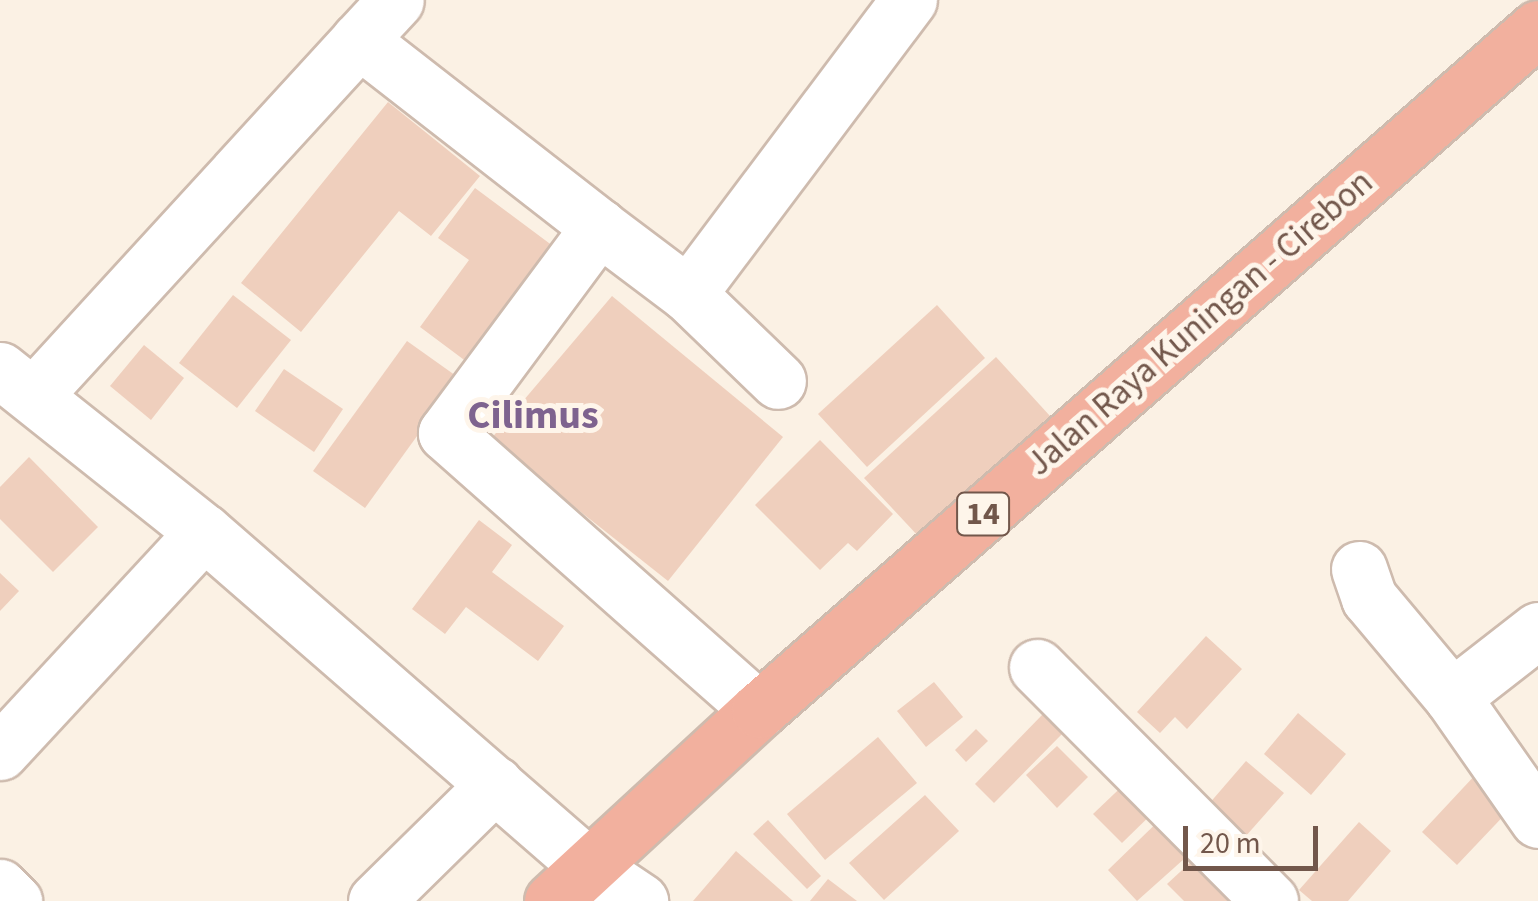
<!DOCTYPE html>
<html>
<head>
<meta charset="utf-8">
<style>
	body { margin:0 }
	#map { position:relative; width:1538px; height:901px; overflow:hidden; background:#fbf1e4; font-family:"Source Sans 3",sans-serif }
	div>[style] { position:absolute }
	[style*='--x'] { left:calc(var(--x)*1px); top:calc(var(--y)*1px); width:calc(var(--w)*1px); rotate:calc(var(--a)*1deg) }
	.building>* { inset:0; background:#efcfbd }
	.roads { filter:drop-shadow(2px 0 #cebbae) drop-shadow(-2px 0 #cebbae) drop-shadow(0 2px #cebbae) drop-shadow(0 -2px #cebbae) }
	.minor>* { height:55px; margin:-27.5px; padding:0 27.5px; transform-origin:27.5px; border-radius:27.5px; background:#fff }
	.highway>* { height:55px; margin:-27.5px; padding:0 27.5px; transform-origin:27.5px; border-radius:27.5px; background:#f2b09e }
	span { translate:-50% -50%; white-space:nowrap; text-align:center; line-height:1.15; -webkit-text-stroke:10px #fef5ea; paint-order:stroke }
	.shield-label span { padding:2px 8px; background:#fef5ea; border:2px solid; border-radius:8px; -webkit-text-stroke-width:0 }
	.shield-label { font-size:32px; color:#72574b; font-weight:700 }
	.street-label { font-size:35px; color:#72574b }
	.quarter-label { font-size:40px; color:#7e638f; font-weight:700 }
	.scale { position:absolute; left:1183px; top:826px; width:135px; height:45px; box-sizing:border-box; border:5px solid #72574b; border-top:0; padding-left:12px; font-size:30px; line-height:35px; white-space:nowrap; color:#72574b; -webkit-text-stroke:8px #fef5ea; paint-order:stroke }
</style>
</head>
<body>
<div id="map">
	<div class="building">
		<i style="clip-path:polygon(388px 102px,480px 176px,431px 236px,399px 211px,301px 332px,241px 283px)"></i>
		<i style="clip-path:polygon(475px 188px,561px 252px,475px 368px,420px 327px,469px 260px,438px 238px)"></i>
		<i style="clip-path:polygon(233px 295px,291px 340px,237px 408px,179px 363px)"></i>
		<i style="clip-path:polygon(612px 296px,783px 437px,668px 581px,490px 440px)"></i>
		<i style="clip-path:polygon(937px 305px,985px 358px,867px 467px,818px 414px)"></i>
		<i style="clip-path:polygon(407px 341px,459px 378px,365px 508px,313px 471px)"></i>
		<i style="clip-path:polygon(144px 345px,184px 378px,151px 420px,110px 386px)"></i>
		<i style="clip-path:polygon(996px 357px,1050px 416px,919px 537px,864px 478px)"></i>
		<i style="clip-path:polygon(284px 369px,343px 409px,314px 452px,255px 411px)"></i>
		<i style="clip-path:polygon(820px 440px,893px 514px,857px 551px,848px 543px,820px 570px,755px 505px)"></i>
		<i style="clip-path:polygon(29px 457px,98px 527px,53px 572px,0 519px,0 487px)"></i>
		<i style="clip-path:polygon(479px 520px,512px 545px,492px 572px,564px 626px,538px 661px,466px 607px,445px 634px,412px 609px)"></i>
		<i style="clip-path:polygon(0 573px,19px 591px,0 611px)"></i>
		<i style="clip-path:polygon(1206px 636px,1242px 669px,1187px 729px,1175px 717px,1160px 733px,1137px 712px)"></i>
		<i style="clip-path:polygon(934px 682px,963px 717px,926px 747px,897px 711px)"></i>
		<i style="clip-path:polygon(1298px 713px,1346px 754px,1311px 795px,1264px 754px)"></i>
		<i style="clip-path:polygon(1043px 714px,1063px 733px,994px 803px,975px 784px)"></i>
		<i style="clip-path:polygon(976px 729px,988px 741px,966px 762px,955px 750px)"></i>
		<i style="clip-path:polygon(878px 737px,917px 783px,825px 860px,787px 814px)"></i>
		<i style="clip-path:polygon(1057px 746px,1088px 777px,1057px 808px,1026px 775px)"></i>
		<i style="clip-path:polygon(1246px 761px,1284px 793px,1245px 837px,1208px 805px)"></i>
		<i style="clip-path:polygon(1477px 773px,1513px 806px,1457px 865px,1422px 832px)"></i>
		<i style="clip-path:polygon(1135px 774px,1163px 803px,1122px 843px,1093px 814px)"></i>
		<i style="clip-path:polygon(925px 795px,959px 831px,884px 900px,849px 863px)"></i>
		<i style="clip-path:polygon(1171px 809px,1203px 842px,1137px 901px,1108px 870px)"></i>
		<i style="clip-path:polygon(768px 820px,821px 876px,807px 889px,753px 834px)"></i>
		<i style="clip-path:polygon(1359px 822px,1391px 851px,1348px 901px,1312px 901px,1299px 890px)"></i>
		<i style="clip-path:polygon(1207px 847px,1243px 887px,1227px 901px,1184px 901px,1167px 884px)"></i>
		<i style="clip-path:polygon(736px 851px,793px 901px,693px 901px)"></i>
		<i style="clip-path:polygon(828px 879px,857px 901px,810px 901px)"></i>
	</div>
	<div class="roads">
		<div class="minor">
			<i style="--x:359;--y:40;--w:54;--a:-47.2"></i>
			<i style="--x:688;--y:294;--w:368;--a:-53.1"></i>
			<i style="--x:0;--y:370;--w:260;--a:38.5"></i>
			<i style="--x:204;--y:532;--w:509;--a:41.02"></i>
			<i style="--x:588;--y:866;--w:63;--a:33.9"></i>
			<i style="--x:34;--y:395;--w:481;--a:-47.5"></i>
			<i style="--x:359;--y:40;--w:304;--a:37.9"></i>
			<i style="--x:1359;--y:569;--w:31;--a:71"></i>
			<i style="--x:1369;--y:598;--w:129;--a:50"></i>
			<i style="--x:1452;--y:697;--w:109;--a:-37.9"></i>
			<i style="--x:1037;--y:667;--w:330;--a:45.1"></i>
			<i style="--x:1452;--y:697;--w:150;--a:55"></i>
			<i style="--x:759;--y:710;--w:418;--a:-138.5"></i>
			<i style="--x:446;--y:433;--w:257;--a:-53.4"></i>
			<i style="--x:599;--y:227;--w:111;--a:37"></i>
			<i style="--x:688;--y:294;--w:125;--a:44"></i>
			<i style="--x:0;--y:752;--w:300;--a:-47.2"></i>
			<i style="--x:0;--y:887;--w:20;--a:45"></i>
			<i style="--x:376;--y:901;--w:167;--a:-44.5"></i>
		</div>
		<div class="highway">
			<i style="--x:552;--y:901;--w:282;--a:-42.7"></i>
			<i style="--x:759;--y:710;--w:1035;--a:-41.2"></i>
		</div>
	</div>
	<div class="shield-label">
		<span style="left:983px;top:514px">14</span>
	</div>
	<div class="street-label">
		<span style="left:1200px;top:323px;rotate:-41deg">Jalan Raya Kuningan - Cirebon</span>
	</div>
	<div class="quarter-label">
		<span style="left:533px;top:416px">Cilimus</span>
	</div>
	<div class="scale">20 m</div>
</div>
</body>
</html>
